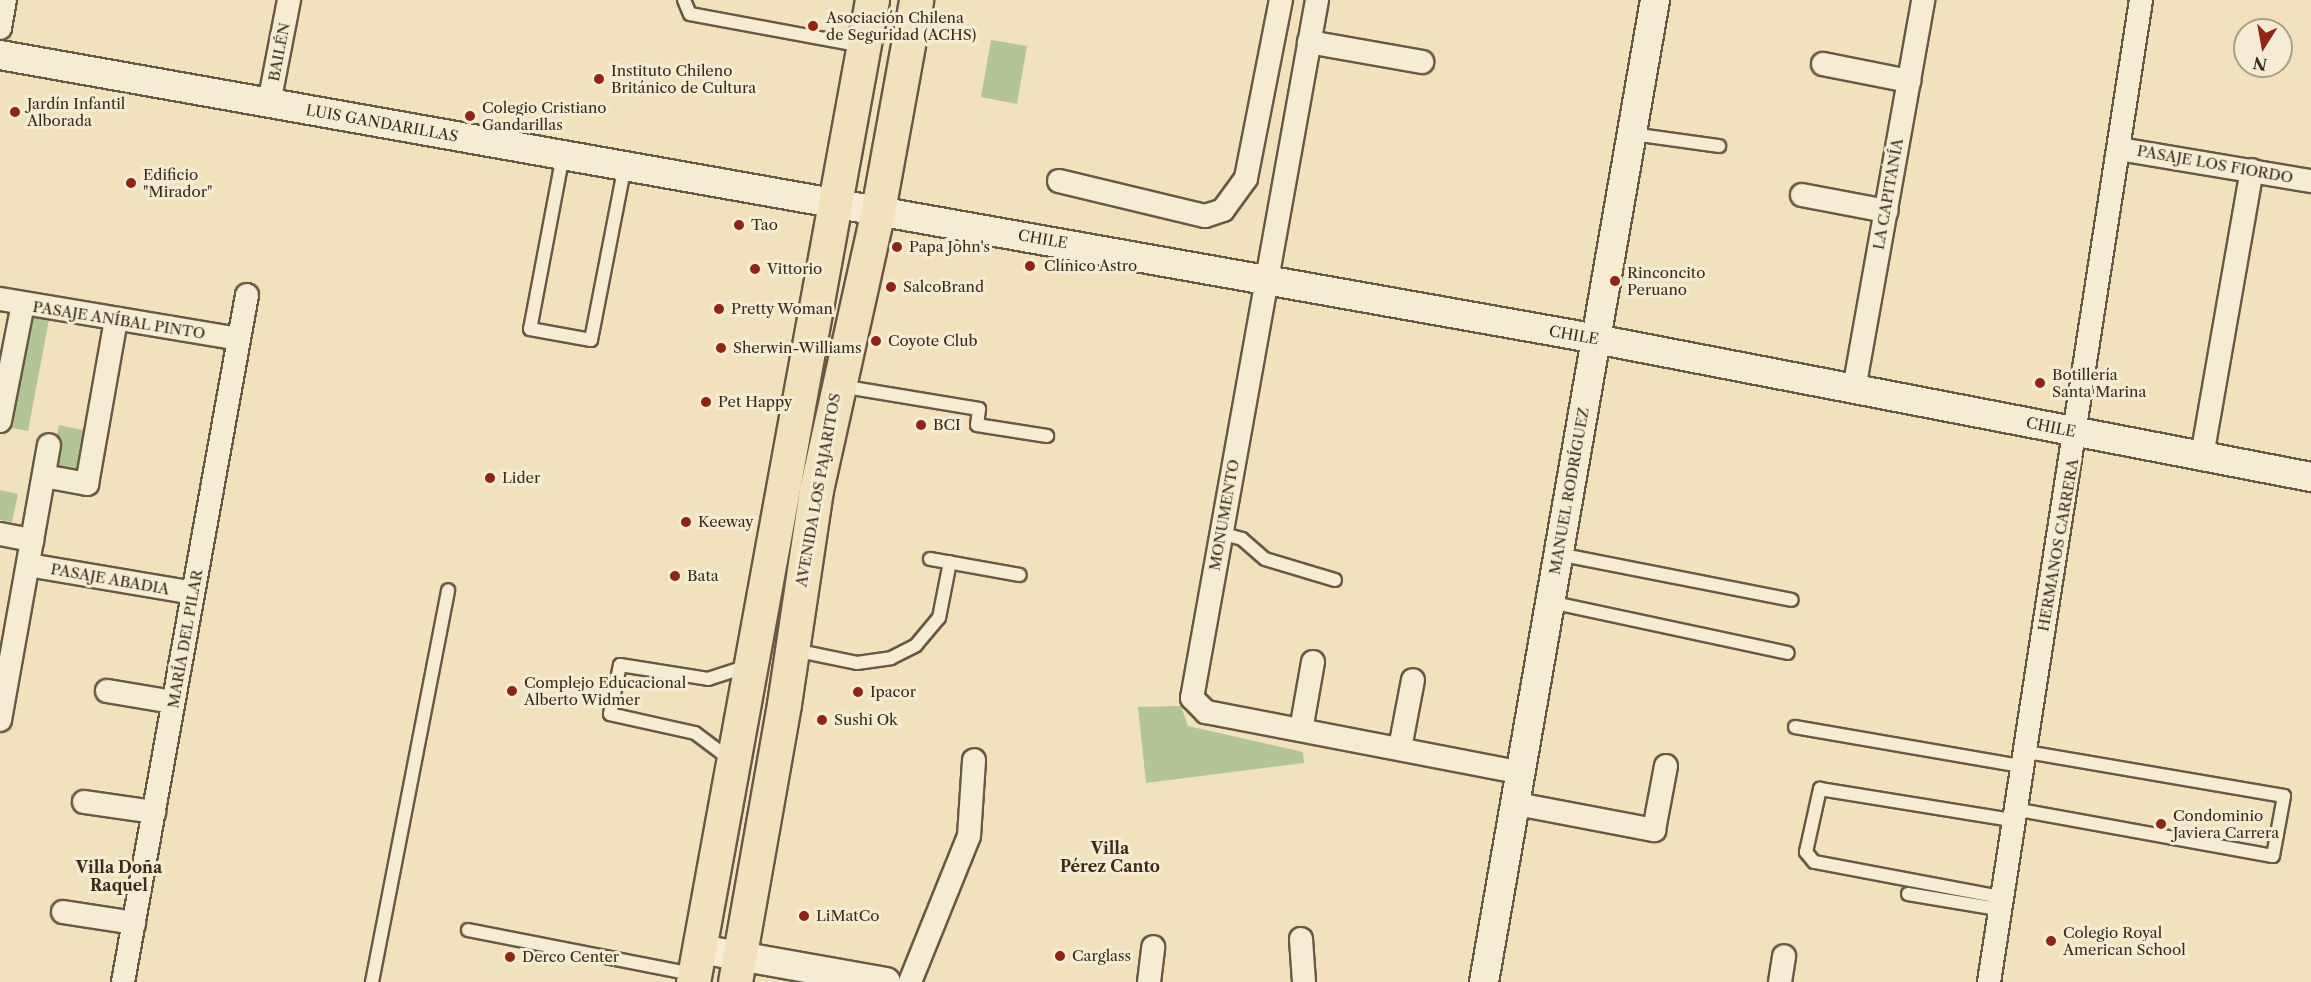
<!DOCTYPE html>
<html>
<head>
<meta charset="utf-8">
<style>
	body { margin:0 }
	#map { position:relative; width:2311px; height:982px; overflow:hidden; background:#f1e2bd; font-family:"Libre Caslon Text",serif }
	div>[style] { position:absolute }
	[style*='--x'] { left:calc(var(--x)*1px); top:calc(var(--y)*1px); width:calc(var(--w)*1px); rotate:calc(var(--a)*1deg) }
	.green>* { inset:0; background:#b3c496 }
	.roads { filter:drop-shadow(2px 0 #685845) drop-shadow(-2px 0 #685845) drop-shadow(0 2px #685845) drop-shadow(0 -2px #685845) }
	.service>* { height:12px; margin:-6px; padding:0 6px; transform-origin:6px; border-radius:6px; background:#f6ecd4 }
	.minor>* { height:22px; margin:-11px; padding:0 11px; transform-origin:11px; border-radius:11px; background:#f6ecd4 }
	.tertiary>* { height:28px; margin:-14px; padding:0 14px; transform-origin:14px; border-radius:14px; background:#f6ecd4 }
	.primary>* { height:33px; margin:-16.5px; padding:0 16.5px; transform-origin:16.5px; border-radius:16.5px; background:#f1e2bd }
	.dots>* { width:16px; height:16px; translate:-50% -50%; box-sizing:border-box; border:3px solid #f6ecd4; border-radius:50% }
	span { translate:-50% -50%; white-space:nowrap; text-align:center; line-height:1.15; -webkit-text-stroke:6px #f6ecd4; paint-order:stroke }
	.poi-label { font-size:15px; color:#3b2a1d }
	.left { translate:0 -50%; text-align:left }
	.street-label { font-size:15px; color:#3b2a1d }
	.neighbourhood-label { font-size:16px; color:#3b2a1d; font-weight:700 }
	.north { position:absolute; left:2233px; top:18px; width:60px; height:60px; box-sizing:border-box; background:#f6ecd4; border:2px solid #ab9e8b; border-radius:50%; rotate:191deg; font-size:16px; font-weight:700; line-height:24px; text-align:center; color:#3b2a1d }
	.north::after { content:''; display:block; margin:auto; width:21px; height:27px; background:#8f2418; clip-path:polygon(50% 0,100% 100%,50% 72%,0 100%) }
</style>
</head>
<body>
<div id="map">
	<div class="green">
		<i style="clip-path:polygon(991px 40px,1027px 46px,1017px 104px,981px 97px)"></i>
		<i style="clip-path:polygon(30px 310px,50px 314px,28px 431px,7px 427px)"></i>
		<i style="clip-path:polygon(59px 425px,87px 431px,80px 471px,51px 466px)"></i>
		<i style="clip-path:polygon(0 490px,18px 494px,12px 522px,0 520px)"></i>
		<i style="clip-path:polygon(1181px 706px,1188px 726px,1303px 752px,1304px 763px,1146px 783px,1138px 707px)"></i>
	</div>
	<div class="roads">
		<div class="service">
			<i style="--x:684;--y:0;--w:15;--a:67"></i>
			<i style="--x:690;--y:14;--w:175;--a:10.5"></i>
			<i style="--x:1632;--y:134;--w:88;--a:7.9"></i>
			<i style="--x:563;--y:155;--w:177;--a:100.7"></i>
			<i style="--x:530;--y:329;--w:62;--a:10.2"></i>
			<i style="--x:591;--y:340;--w:178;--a:-79"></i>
			<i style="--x:840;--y:386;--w:141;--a:9.4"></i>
			<i style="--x:979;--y:409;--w:16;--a:97"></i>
			<i style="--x:977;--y:425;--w:71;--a:8.9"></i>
			<i style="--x:1221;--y:533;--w:22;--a:16"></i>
			<i style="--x:1242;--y:539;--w:30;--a:41"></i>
			<i style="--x:1265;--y:559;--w:73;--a:16.7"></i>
			<i style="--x:1558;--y:554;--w:238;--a:11.1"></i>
			<i style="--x:930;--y:559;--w:91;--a:10.1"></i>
			<i style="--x:1550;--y:602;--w:243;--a:12.1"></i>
			<i style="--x:794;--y:650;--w:64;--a:11.7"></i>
			<i style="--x:857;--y:663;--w:34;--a:-8"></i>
			<i style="--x:891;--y:658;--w:28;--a:-27"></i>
			<i style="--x:916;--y:645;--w:35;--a:-50"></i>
			<i style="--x:939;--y:618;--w:57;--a:-78.9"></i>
			<i style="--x:1795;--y:727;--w:228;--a:9.8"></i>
			<i style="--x:731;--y:760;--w:45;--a:-143.1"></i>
			<i style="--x:695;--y:733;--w:87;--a:-167.4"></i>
			<i style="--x:610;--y:714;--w:50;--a:-78.5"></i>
			<i style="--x:620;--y:665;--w:89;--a:9"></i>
			<i style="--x:708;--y:679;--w:42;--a:-18"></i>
			<i style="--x:2014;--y:809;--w:263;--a:10.3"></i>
			<i style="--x:2273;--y:856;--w:61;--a:-79.6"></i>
			<i style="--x:2284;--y:796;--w:266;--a:-170.3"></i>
			<i style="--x:1908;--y:894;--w:91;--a:9.5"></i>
			<i style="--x:2000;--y:897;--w:189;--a:-169.3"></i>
			<i style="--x:1814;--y:862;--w:13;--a:-129"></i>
			<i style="--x:1806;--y:852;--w:65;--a:-77.5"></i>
			<i style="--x:1820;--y:789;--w:194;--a:9.2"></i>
			<i style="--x:468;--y:930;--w:229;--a:11.1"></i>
			<i style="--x:372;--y:982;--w:399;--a:-79"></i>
		</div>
		<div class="minor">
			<i style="--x:1317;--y:0;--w:709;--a:100.15"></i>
			<i style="--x:1192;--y:698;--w:20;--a:45"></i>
			<i style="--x:1206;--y:712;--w:318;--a:10.9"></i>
			<i style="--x:0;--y:28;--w:28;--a:-80"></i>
			<i style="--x:1309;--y:42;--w:115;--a:10"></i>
			<i style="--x:1823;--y:64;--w:88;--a:11.2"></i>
			<i style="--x:269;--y:103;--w:105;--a:-79"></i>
			<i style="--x:2119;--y:149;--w:195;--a:9.5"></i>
			<i style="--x:1059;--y:181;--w:150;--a:13.5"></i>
			<i style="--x:1205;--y:216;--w:19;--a:-18"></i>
			<i style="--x:1223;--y:210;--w:39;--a:-54"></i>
			<i style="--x:1246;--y:178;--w:181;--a:-78.9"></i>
			<i style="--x:1802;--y:195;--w:86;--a:10.8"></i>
			<i style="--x:0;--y:299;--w:242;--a:9.5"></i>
			<i style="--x:1854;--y:389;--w:395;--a:-79.9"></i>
			<i style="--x:0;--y:421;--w:119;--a:-78.9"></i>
			<i style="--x:2202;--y:456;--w:290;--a:-80.1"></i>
			<i style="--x:44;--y:476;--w:44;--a:10.5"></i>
			<i style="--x:87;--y:484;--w:167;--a:-80"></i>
			<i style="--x:0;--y:534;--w:33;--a:11"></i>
			<i style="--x:28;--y:565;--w:167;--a:9.6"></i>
			<i style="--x:107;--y:691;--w:67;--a:9.5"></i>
			<i style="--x:0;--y:720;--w:279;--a:-79.9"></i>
			<i style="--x:1301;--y:730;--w:69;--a:-80"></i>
			<i style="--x:1400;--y:748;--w:69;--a:-79.2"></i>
			<i style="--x:84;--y:802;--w:71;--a:8.1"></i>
			<i style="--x:1512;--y:803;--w:145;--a:10.8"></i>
			<i style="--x:1654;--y:830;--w:65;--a:-79.4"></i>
			<i style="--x:63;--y:912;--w:72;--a:8.8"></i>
			<i style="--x:1301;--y:939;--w:43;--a:86"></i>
			<i style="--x:123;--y:982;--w:698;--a:-79.77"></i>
			<i style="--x:910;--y:982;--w:157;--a:-68"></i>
			<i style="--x:969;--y:836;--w:76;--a:-86.2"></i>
			<i style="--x:1149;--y:982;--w:35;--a:-83"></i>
			<i style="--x:1780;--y:982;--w:26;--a:-81"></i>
			<i style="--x:1989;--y:982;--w:994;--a:-81.2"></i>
		</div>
		<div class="tertiary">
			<i style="--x:0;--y:55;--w:1600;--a:10.08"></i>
			<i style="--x:1575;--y:335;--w:750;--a:10.92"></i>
			<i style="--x:700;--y:949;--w:189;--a:10.1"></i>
			<i style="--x:1484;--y:982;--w:997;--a:-80.12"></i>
		</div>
		<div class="primary">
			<i style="--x:693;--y:982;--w:998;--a:-79.67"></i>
			<i style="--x:735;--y:982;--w:282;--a:-80"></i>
			<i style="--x:784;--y:704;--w:216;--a:-81.5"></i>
			<i style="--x:816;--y:490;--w:287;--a:-77.5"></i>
			<i style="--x:878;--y:210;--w:213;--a:-79.7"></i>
		</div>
	</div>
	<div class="dots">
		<i style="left:813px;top:26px;background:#8f2418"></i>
		<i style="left:599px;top:79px;background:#8f2418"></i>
		<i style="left:15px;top:112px;background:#8f2418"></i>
		<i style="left:470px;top:116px;background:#8f2418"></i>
		<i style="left:131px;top:183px;background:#8f2418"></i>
		<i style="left:739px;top:225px;background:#8f2418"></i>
		<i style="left:897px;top:247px;background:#8f2418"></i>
		<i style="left:1030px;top:266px;background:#8f2418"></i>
		<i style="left:755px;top:269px;background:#8f2418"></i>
		<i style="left:1615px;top:281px;background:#8f2418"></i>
		<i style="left:891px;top:287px;background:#8f2418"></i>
		<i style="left:719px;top:309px;background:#8f2418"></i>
		<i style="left:876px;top:341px;background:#8f2418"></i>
		<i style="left:721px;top:348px;background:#8f2418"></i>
		<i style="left:2040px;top:383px;background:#8f2418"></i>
		<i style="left:706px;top:402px;background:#8f2418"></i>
		<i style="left:921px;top:425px;background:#8f2418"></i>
		<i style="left:490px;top:478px;background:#8f2418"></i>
		<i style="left:686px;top:522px;background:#8f2418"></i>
		<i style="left:675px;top:576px;background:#8f2418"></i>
		<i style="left:512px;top:691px;background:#8f2418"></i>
		<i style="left:858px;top:692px;background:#8f2418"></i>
		<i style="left:822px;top:720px;background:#8f2418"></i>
		<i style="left:2161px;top:824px;background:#8f2418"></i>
		<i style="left:804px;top:916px;background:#8f2418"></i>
		<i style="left:2051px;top:941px;background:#8f2418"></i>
		<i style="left:1060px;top:956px;background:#8f2418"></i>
		<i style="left:510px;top:957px;background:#8f2418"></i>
	</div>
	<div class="poi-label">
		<span class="left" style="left:826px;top:26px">Asociación Chilena<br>de Seguridad (ACHS)</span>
		<span class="left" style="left:611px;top:79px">Instituto Chileno<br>Británico de Cultura</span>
		<span class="left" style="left:27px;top:112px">Jardín Infantil<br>Alborada</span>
		<span class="left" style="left:482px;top:116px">Colegio Cristiano<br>Gandarillas</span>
		<span class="left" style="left:143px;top:183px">Edificio<br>"Mirador"</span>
		<span class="left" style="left:751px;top:225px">Tao</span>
		<span class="left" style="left:909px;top:247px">Papa John's</span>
		<span class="left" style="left:1044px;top:266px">Clínico Astro</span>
		<span class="left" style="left:767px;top:269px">Vittorio</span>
		<span class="left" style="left:1627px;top:281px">Rinconcito<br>Peruano</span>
		<span class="left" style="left:903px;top:287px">SalcoBrand</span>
		<span class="left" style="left:731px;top:309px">Pretty Woman</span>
		<span class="left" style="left:888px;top:341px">Coyote Club</span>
		<span class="left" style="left:733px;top:348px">Sherwin-Williams</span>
		<span class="left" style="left:2052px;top:383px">Botillería<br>Santa Marina</span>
		<span class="left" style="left:718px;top:402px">Pet Happy</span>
		<span class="left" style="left:933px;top:425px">BCI</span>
		<span class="left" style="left:502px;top:478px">Lider</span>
		<span class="left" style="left:698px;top:522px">Keeway</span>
		<span class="left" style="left:687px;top:576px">Bata</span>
		<span class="left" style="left:524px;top:691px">Complejo Educacional<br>Alberto Widmer</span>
		<span class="left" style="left:870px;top:692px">Ipacor</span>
		<span class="left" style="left:834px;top:720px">Sushi Ok</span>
		<span class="left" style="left:2173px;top:824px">Condominio<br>Javiera Carrera</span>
		<span class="left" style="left:816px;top:916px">LiMatCo</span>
		<span class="left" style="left:2063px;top:941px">Colegio Royal<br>American School</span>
		<span class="left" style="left:1072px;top:956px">Carglass</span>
		<span class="left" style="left:522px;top:957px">Derco Center</span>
	</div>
	<div class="street-label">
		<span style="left:279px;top:52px;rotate:-79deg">BAILÉN</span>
		<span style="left:382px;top:123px;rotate:10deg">LUIS GANDARILLAS</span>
		<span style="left:2215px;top:164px;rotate:10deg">PASAJE LOS FIORDO</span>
		<span style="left:1888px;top:194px;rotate:-80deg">LA CAPITANÍA</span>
		<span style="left:1043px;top:239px;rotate:10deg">CHILE</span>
		<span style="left:119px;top:320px;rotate:9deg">PASAJE ANÍBAL PINTO</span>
		<span style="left:1574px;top:335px;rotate:10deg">CHILE</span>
		<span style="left:2051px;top:427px;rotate:11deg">CHILE</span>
		<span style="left:818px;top:490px;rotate:-80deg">AVENIDA LOS PAJARITOS</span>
		<span style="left:1569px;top:491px;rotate:-80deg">MANUEL RODRÍGUEZ</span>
		<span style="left:1224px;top:515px;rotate:-80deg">MONUMENTO</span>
		<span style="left:2058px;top:545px;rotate:-80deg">HERMANOS CARRERA</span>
		<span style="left:110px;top:579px;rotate:10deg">PASAJE ABADIA</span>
		<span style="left:185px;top:639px;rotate:-80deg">MARÍA DEL PILAR</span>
	</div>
	<div class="neighbourhood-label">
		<span style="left:1110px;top:857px">Villa<br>Pérez Canto</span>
		<span style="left:119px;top:876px">Villa Doña<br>Raquel</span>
	</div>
	<div class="north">N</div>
</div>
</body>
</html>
